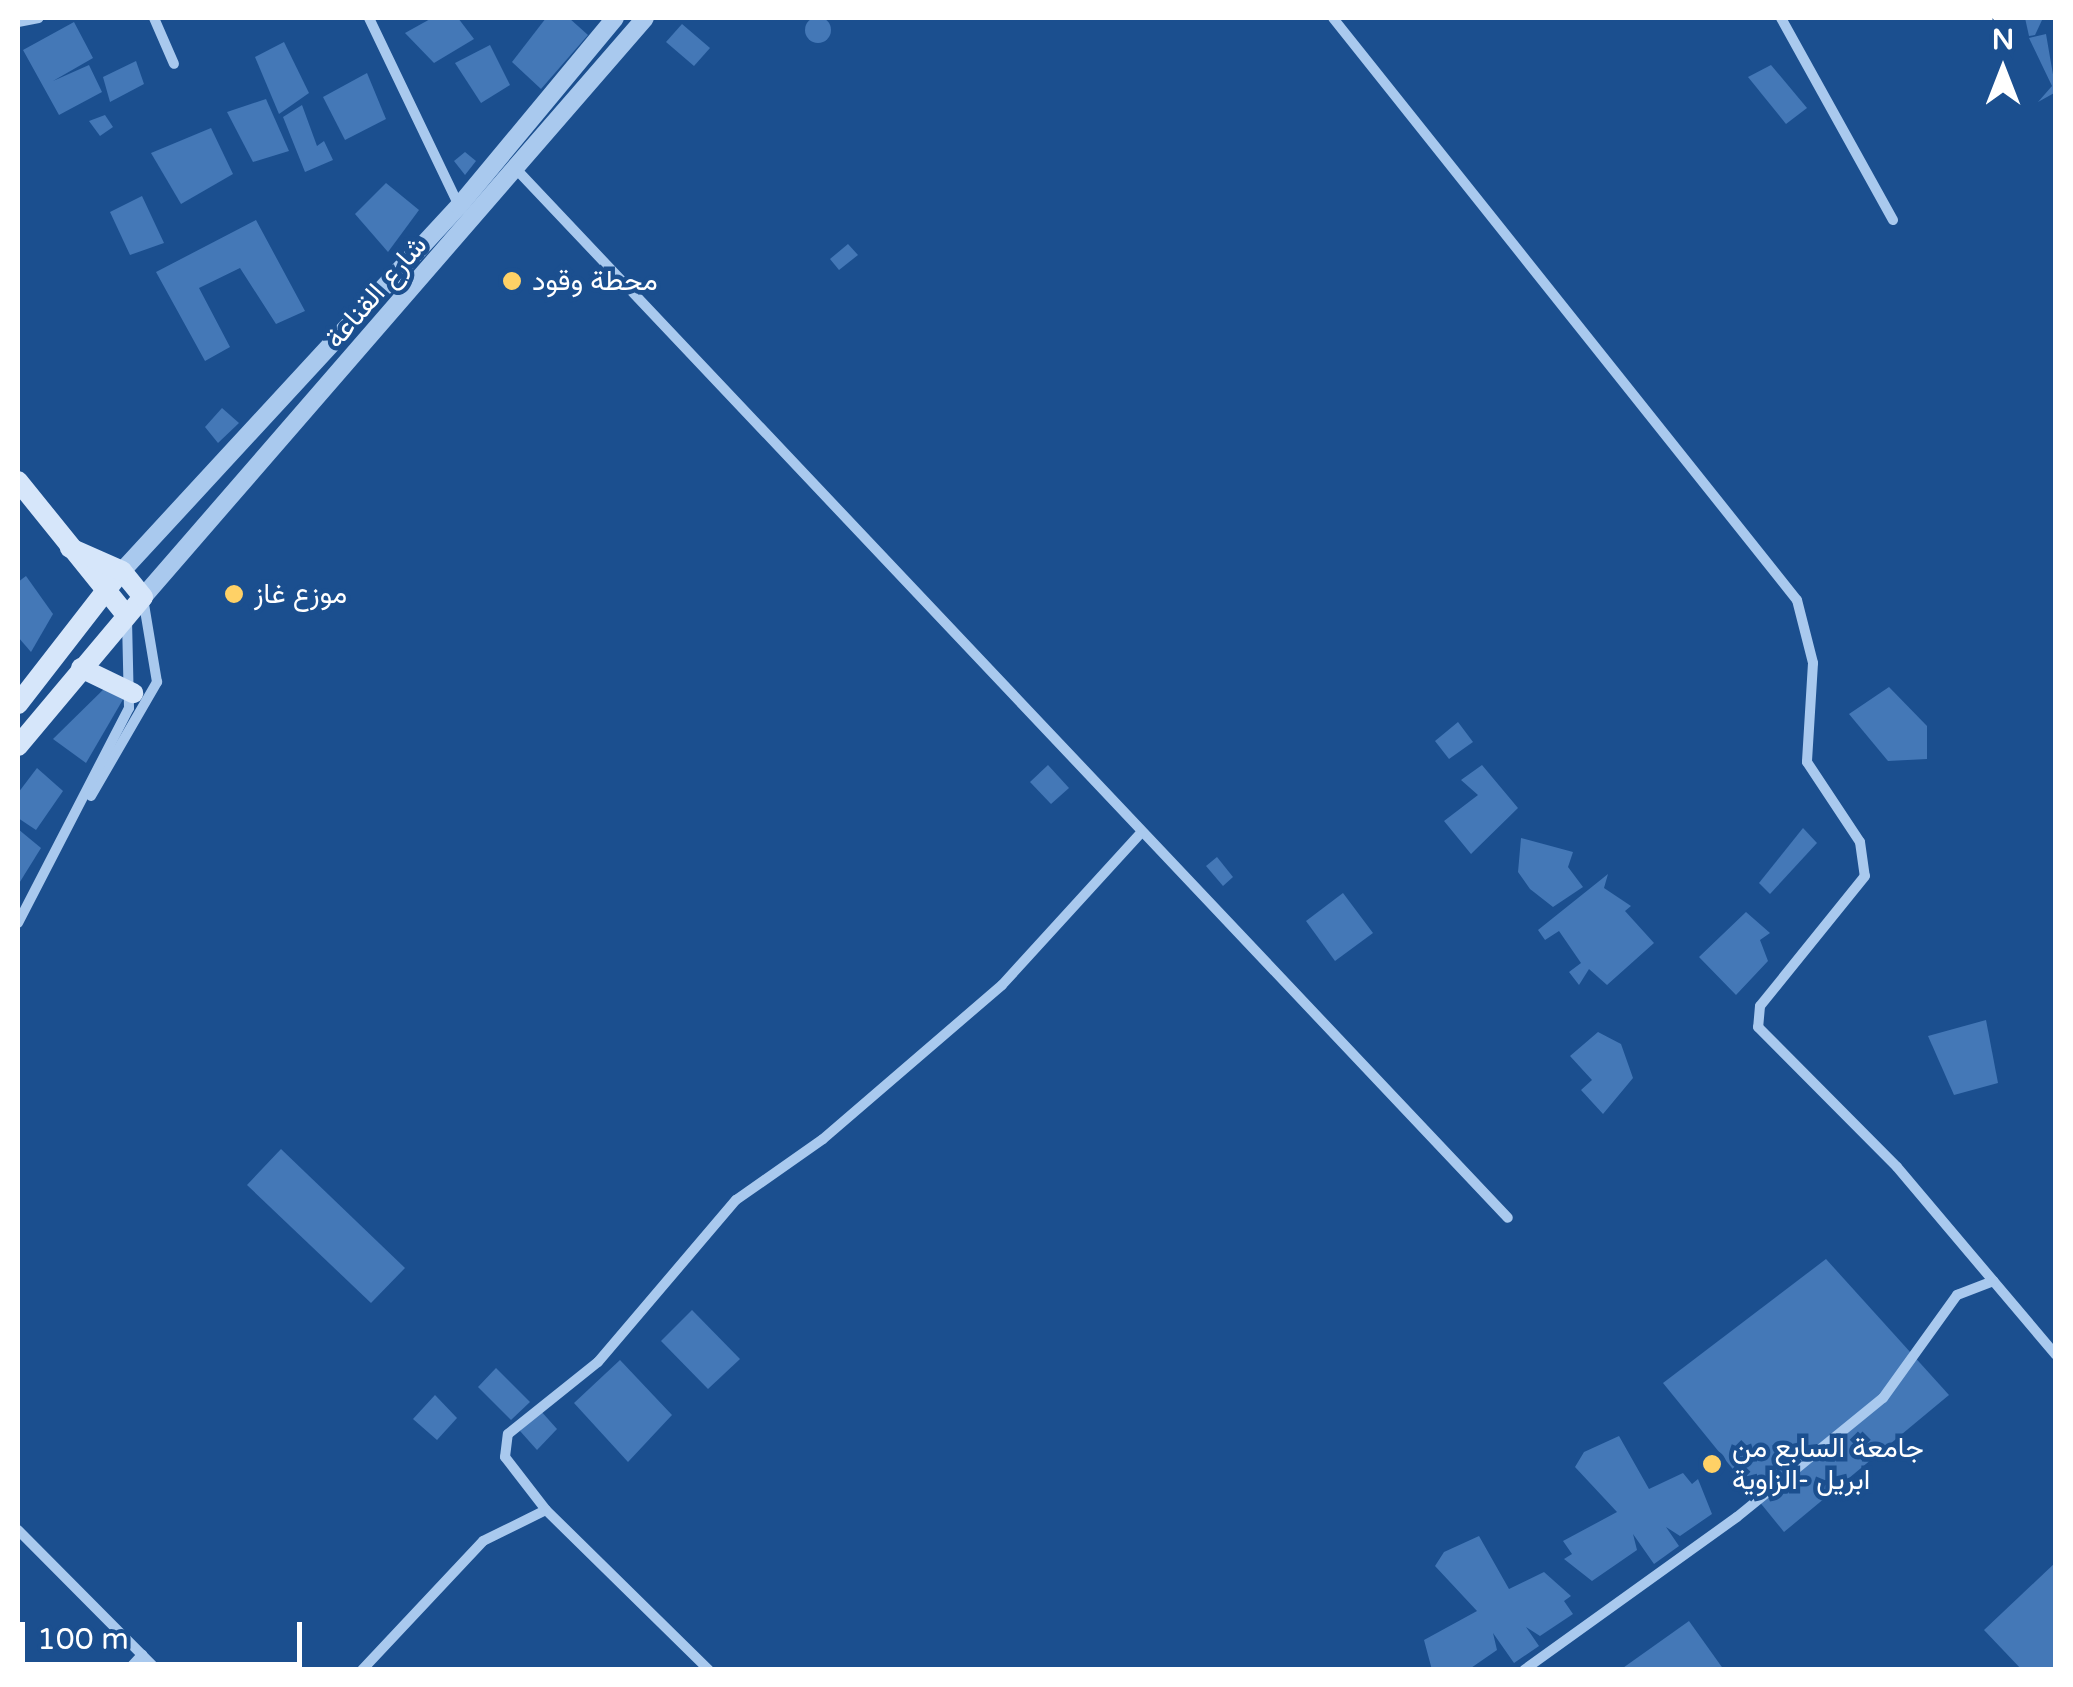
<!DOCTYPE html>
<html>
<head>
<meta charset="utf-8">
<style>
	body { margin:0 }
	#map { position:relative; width:2073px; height:1687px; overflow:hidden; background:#1b4f8f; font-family:"Varela Round",Vazirmatn,sans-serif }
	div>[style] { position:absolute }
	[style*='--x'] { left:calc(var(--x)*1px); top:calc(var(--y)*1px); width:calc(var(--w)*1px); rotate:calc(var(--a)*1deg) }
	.building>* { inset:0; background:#4478b7 }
	.round { border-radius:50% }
	.minor>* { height:10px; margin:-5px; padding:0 5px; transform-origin:5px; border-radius:5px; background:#a9c9ee }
	.tertiary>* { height:18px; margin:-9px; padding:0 9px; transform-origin:9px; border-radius:9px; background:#a9c9ee }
	.secondary>* { height:20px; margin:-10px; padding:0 10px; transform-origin:10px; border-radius:10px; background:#d6e6fa }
	.dots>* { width:28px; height:28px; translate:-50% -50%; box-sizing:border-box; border:5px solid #1b4f8f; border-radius:50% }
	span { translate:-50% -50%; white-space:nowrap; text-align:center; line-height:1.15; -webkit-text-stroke:9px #1b4f8f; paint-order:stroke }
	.poi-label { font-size:28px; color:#fff }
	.left { translate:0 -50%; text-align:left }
	.street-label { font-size:28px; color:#fff }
	.frame { position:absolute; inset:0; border:20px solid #fff; pointer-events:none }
	.north { position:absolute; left:1953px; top:20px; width:100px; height:100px; -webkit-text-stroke:8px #1b4f8f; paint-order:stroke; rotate:0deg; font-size:28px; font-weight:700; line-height:40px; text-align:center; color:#fff }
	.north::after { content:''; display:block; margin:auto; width:35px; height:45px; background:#fff; clip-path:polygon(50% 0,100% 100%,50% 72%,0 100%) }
	.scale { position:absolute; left:20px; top:1622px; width:282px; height:45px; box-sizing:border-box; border:5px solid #fff; border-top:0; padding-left:12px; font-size:30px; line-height:35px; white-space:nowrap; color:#fff; -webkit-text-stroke:8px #1b4f8f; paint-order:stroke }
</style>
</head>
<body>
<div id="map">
	<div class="building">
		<i class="round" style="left:805px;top:17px;width:26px;height:26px"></i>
		<i style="clip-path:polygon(432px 18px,458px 18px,474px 39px,434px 63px,405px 33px)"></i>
		<i style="clip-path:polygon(546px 18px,569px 18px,588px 35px,541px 89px,512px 62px)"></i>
		<i style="clip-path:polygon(2025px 18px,2043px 18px,2035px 35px,2029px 36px)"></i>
		<i style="clip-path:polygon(74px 22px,93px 58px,53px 81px,89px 65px,102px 92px,59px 115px,23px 50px)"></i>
		<i style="clip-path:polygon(682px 24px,710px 48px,694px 66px,666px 42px)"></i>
		<i style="clip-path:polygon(2046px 34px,2056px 92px,2038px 102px,2052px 86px,2029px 38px)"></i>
		<i style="clip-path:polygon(284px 42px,309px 93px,279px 114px,255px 57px)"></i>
		<i style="clip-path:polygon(490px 45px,510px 85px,481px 103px,455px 63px)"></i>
		<i style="clip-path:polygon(136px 61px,144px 84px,110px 102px,103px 77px)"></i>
		<i style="clip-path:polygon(1771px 65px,1807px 108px,1786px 124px,1748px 77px)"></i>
		<i style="clip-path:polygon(367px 73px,386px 119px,345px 140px,323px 97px)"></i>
		<i style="clip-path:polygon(266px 99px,289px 151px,253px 162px,227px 112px)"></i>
		<i style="clip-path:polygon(302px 105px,317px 146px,324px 141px,333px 160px,305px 172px,283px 117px)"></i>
		<i style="clip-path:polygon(105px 115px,113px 127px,100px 136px,89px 121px)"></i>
		<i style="clip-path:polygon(211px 128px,233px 174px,181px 204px,151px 153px)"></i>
		<i style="clip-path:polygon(465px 152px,476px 161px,465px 175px,454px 161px)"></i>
		<i style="clip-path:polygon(386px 183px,419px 210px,388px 252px,355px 214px)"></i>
		<i style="clip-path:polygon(142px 196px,164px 243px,130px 255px,110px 212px)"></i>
		<i style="clip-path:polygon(256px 220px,305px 311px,276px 324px,240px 268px,199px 288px,230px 347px,205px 361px,156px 272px)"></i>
		<i style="clip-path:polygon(848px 244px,858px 255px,839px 270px,830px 259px)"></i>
		<i style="clip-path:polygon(222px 408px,239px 423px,218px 443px,205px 427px)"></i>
		<i style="clip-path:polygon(26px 576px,53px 614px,31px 652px,18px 637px,18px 582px)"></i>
		<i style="clip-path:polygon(111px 682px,125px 696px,86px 763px,53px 739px)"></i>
		<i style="clip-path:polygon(1889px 687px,1927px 726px,1927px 759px,1888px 761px,1849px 714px)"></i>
		<i style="clip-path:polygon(1458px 722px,1473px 742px,1449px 759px,1435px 741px)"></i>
		<i style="clip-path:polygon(1048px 765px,1069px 788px,1051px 804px,1030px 782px)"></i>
		<i style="clip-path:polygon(1482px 765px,1518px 808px,1471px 854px,1444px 821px,1478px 795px,1461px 780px)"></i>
		<i style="clip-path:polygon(37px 768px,63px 791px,36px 830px,18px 818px,18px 793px)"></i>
		<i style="clip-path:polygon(1803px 828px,1817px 843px,1770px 894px,1759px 883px)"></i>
		<i style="clip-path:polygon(18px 829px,41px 848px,18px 885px)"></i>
		<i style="clip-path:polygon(1521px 838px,1573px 852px,1568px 867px,1583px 887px,1553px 907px,1530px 889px,1518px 872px)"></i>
		<i style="clip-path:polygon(1217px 857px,1233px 877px,1223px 886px,1206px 866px)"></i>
		<i style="clip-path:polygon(1608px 874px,1604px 888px,1631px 906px,1625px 911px,1654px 943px,1607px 985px,1589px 969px,1579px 985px,1569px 972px,1581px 963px,1559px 931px,1545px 940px,1538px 930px)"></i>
		<i style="clip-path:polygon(1343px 893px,1373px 933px,1335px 961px,1306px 921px)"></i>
		<i style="clip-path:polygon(1746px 912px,1770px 933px,1760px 940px,1768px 961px,1736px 995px,1699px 957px)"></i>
		<i style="clip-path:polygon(1986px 1020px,1998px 1083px,1954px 1095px,1928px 1036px)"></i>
		<i style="clip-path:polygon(1598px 1032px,1621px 1044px,1633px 1078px,1603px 1114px,1581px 1090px,1592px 1080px,1570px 1056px)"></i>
		<i style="clip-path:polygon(281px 1149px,405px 1268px,371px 1303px,247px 1185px)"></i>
		<i style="clip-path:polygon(1826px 1259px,1949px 1395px,1784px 1532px,1663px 1383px)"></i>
		<i style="clip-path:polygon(692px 1310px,740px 1359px,708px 1389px,661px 1341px)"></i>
		<i style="clip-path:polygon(620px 1360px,672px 1415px,628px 1462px,574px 1403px)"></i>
		<i style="clip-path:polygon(496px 1368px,530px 1402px,511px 1420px,478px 1387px)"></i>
		<i style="clip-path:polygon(435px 1395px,457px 1418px,437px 1440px,413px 1419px)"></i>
		<i style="clip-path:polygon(540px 1410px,557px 1429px,537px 1450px,520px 1431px)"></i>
		<i style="clip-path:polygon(1619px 1436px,1649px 1489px,1683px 1473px,1692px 1484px,1698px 1479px,1712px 1514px,1680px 1536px,1666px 1527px,1679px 1546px,1654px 1564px,1633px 1534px,1637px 1550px,1592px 1581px,1564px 1559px,1572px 1554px,1563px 1541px,1617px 1512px,1575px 1467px,1584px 1452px)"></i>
		<i style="clip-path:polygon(1479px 1536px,1509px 1589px,1544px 1572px,1571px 1596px,1564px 1601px,1573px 1614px,1540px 1636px,1526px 1627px,1539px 1646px,1514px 1663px,1493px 1633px,1497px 1650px,1468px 1670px,1432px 1670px,1424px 1640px,1477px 1611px,1435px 1566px,1444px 1552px)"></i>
		<i style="clip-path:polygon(2056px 1562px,2056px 1670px,2022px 1670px,1984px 1630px)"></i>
		<i style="clip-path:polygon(1689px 1621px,1724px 1670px,1620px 1670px)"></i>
	</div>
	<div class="minor">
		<i style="--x:154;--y:18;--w:50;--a:66.5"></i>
		<i style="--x:369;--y:18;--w:208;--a:64.4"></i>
		<i style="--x:1333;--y:18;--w:744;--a:51.44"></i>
		<i style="--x:1797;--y:600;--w:65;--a:75.7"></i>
		<i style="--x:1813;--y:663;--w:99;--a:93.5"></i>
		<i style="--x:1807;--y:762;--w:96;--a:56.5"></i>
		<i style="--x:1860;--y:842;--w:34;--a:82"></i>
		<i style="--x:1865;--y:876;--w:167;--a:128.9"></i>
		<i style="--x:1760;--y:1006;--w:21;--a:95"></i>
		<i style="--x:1758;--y:1027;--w:197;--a:45.2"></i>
		<i style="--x:1897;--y:1167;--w:246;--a:49.8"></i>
		<i style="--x:1781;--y:18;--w:231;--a:61"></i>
		<i style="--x:18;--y:22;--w:21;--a:-11"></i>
		<i style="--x:517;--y:170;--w:1442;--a:46.6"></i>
		<i style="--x:91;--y:796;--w:132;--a:-59.9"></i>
		<i style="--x:157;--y:682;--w:85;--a:-99.5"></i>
		<i style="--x:18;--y:923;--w:242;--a:-62.7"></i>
		<i style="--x:129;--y:708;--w:91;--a:-91.3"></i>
		<i style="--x:546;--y:1510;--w:67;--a:-127.7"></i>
		<i style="--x:505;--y:1457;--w:23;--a:-83"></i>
		<i style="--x:508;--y:1434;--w:115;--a:-38.7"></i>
		<i style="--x:598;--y:1362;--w:213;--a:-49.6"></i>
		<i style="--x:736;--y:1200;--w:106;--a:-35"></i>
		<i style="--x:823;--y:1139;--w:236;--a:-40.7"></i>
		<i style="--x:1002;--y:985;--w:205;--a:-47.6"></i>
		<i style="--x:18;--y:1530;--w:197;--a:45.2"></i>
		<i style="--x:128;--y:1670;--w:21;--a:-47"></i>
		<i style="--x:362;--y:1670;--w:177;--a:-46.8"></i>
		<i style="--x:483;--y:1541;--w:70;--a:-26.2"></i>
		<i style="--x:546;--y:1510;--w:228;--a:44.5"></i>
		<i style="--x:1524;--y:1670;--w:262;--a:-35.7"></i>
		<i style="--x:1737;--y:1517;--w:188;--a:-39.2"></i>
		<i style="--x:1883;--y:1398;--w:127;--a:-54.3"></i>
		<i style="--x:1957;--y:1295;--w:39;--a:-21"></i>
	</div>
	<div class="tertiary">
		<i style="--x:122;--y:571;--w:497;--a:-47.3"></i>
		<i style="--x:459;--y:206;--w:244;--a:-50.3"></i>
		<i style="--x:143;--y:597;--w:766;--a:-49.07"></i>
	</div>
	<div class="secondary">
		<i style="--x:18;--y:481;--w:172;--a:51.1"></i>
		<i style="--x:81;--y:668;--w:58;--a:25.7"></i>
		<i style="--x:18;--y:704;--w:158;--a:-52.2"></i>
		<i style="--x:18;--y:746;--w:194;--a:-50"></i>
		<i style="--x:143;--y:597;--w:33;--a:-129"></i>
		<i style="--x:122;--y:571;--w:57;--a:-156.1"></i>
	</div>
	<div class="dots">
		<i style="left:512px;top:281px;background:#ffd166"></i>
		<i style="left:234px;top:594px;background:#ffd166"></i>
		<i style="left:1712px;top:1464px;background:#ffd166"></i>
	</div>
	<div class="poi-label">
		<span class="left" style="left:532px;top:281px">محطة وقود</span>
		<span class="left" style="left:254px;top:594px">موزع غاز</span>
		<span class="left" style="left:1732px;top:1464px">جامعة السابع من<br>ابريل -الزاوية</span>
	</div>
	<div class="street-label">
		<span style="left:376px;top:292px;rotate:-49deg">شارع القناعة</span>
	</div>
	<div class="frame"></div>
	<div class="north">N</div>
	<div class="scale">100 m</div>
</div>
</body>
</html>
